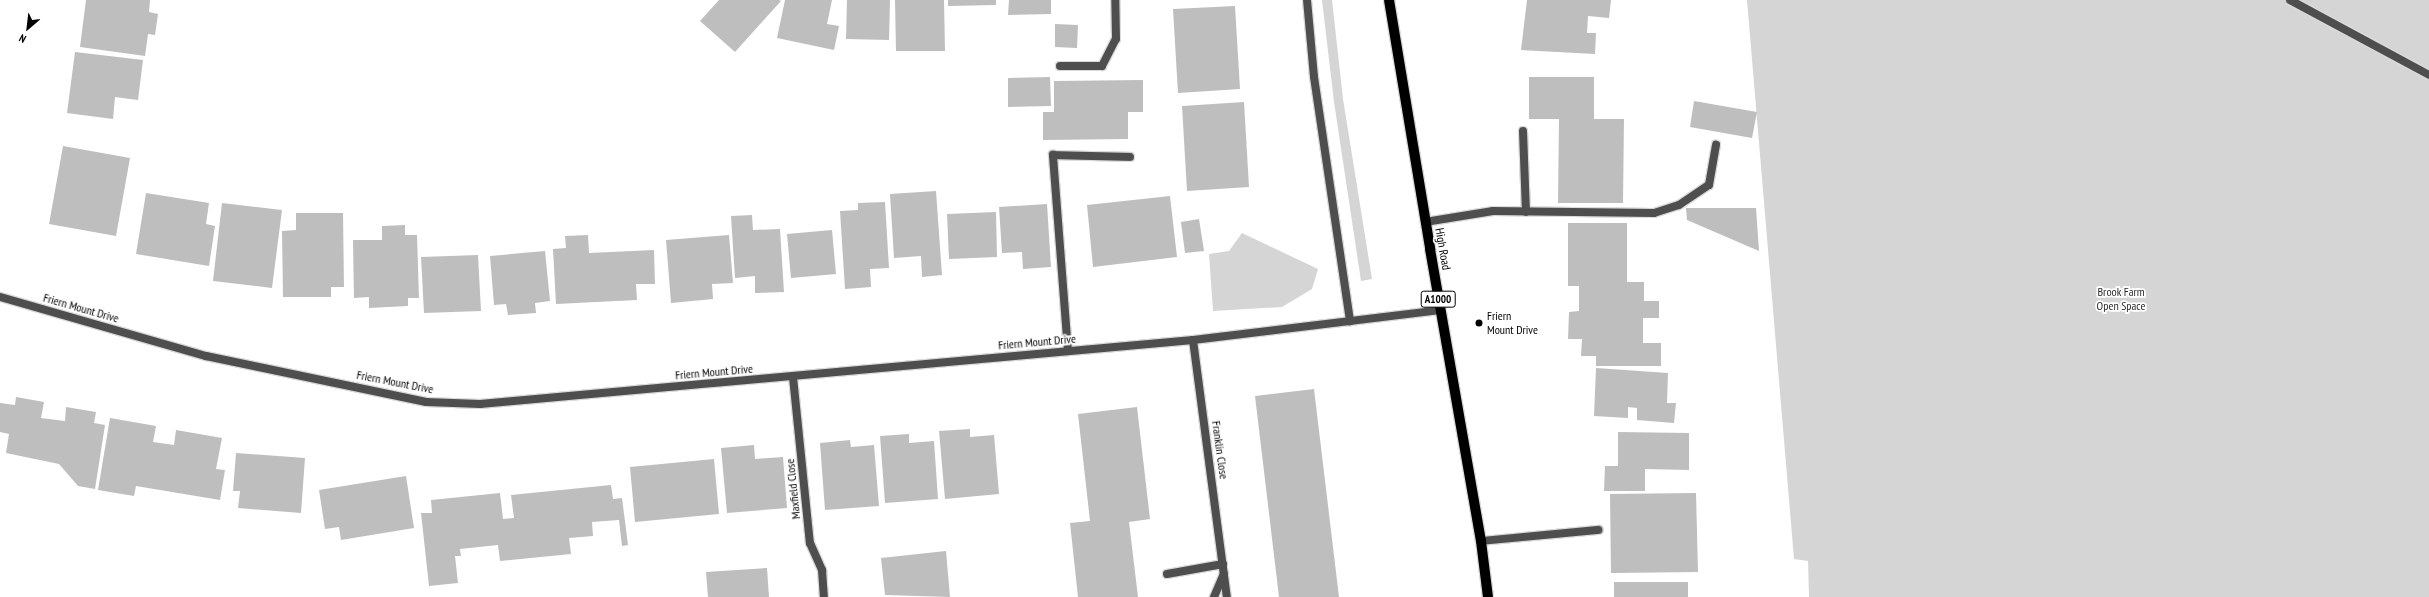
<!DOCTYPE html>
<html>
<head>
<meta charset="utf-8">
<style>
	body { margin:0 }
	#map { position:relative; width:2429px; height:597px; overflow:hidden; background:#fff; font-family:"PT Sans Narrow",sans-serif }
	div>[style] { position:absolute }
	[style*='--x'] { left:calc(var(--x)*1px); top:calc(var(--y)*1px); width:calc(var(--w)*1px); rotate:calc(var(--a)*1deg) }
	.green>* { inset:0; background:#d5d5d5 }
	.building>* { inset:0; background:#bebebe }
	.roads { filter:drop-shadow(1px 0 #dbdbdb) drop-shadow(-1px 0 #dbdbdb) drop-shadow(0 1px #dbdbdb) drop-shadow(0 -1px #dbdbdb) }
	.lane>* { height:8px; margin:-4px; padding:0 4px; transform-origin:4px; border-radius:4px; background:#4e4e4e }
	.street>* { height:8px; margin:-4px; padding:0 4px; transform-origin:4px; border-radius:4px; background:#4e4e4e }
	.primary>* { height:10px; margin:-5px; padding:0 5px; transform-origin:5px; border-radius:5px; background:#000 }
	.dots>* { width:11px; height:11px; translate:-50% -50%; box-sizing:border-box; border:2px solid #fff; border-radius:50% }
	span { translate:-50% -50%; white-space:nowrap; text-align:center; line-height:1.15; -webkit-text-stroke:3.5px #fff; paint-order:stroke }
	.shield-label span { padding:1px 3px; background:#fff; border:1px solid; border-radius:3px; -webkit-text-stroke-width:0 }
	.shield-label { font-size:11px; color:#000; font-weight:700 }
	.street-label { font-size:12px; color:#000 }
	.park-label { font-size:12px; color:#2c2c2c }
	.poi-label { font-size:12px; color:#000 }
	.left { translate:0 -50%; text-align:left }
	.north { position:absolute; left:8px; top:8px; width:40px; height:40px; -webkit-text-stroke:3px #fff; paint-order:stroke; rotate:208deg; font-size:11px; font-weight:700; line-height:16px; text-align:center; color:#000 }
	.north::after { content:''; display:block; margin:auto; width:14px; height:18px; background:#000; clip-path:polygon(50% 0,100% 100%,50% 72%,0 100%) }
</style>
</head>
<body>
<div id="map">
	<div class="green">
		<i style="clip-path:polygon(1322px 0,1332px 0,1343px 99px,1372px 279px,1361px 281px,1334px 102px)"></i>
		<i style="clip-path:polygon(1747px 0,2429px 0,2429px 597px,1809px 597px,1808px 561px,1794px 559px)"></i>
		<i style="clip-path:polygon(1242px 233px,1318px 269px,1312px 289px,1282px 307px,1213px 311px,1209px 254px,1229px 251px)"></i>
	</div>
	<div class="building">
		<i style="clip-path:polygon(86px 0,150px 0,149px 12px,158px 14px,155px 35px,148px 34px,145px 56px,80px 47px)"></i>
		<i style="clip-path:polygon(719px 0,779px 0,781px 1px,735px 52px,700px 21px)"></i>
		<i style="clip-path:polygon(785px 0,832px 0,827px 24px,839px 26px,834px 50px,777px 38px)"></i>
		<i style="clip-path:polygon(847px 0,890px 0,889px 40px,846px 39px)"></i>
		<i style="clip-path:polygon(895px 0,944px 0,945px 51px,896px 51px)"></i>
		<i style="clip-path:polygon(948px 0,996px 0,996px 5px,948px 6px)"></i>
		<i style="clip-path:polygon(1009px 0,1051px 0,1051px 14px,1008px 15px)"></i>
		<i style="clip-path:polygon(1527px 0,1611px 0,1609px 18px,1588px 16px,1587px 33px,1596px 33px,1595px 54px,1521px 50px)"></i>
		<i style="clip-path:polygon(1235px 6px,1240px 89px,1178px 93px,1173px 9px)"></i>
		<i style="clip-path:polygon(1055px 24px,1078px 25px,1077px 48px,1055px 47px)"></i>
		<i style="clip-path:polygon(75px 52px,143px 60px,138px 100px,115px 97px,113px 119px,67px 113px)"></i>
		<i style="clip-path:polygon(1050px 77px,1051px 106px,1008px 107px,1008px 78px)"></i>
		<i style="clip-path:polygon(1529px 77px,1594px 77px,1594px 119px,1624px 119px,1623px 203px,1558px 203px,1559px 119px,1529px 119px)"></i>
		<i style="clip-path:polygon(1143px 80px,1143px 112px,1128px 112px,1128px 139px,1043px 140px,1043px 112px,1054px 112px,1054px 81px)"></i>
		<i style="clip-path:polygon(1694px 101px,1757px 112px,1752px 138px,1690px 127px)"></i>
		<i style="clip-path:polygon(1244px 102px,1249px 187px,1187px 191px,1182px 106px)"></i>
		<i style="clip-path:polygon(63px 146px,130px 158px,116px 236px,49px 224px)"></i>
		<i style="clip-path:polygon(936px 191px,942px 275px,922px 277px,921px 256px,894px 258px,890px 194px)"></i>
		<i style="clip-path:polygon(146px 193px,209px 203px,206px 224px,215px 226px,209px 266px,136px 254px)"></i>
		<i style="clip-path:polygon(1170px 196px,1177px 257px,1093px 267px,1087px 205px)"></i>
		<i style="clip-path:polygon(885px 202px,889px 268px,870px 269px,871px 287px,845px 289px,840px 211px,858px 210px,858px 203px)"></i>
		<i style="clip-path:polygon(222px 203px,282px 210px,272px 288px,213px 281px)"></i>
		<i style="clip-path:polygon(1047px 204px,1051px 267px,1023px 269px,1022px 252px,1002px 253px,999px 207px)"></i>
		<i style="clip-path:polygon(1686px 208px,1756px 208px,1759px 251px,1687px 220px)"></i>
		<i style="clip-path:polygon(996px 212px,997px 257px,949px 259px,947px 214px)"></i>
		<i style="clip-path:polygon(296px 213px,343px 213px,344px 287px,331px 287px,331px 297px,283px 297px,282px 231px,296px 230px)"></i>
		<i style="clip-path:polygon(752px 215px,753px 230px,780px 229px,784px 292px,755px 293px,755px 276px,735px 278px,731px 216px)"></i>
		<i style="clip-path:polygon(1199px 219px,1204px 251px,1185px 253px,1181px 222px)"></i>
		<i style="clip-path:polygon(1568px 223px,1627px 223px,1627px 282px,1644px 282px,1644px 301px,1659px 301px,1659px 318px,1643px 318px,1643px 343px,1661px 343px,1661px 366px,1596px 366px,1596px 356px,1581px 356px,1582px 339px,1568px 339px,1569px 312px,1579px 311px,1579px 286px,1568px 286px)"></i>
		<i style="clip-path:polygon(405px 225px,405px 235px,417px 235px,419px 298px,408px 298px,408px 306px,369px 308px,369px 297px,354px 298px,353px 240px,382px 240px,382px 226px)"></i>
		<i style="clip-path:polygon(832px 230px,836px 274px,791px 278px,787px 234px)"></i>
		<i style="clip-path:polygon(588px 235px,589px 253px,654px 250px,655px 284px,636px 284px,637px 300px,556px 304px,553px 249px,566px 248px,565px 236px)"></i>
		<i style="clip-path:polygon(729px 235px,733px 283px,712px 284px,713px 299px,671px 303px,666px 240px)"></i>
		<i style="clip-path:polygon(545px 251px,550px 301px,535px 303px,536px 313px,508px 315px,506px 304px,494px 305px,490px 256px)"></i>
		<i style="clip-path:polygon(478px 255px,481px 311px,424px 313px,421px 257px)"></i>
		<i style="clip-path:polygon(1596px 368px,1668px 373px,1667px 403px,1676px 403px,1674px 423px,1637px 420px,1637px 408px,1628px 407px,1628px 418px,1594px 416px)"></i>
		<i style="clip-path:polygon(1314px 389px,1339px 597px,1279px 597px,1255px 396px)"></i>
		<i style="clip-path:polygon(16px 397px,44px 402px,41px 418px,65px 421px,66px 407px,96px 412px,94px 423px,105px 425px,95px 489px,78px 486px,59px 464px,6px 453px,9px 434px,0 432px,0 403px,15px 405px)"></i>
		<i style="clip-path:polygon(1137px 407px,1150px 519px,1129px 522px,1138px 597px,1078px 597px,1070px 523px,1090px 521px,1078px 414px)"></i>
		<i style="clip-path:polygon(110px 418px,156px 426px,153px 442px,174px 445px,176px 430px,222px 438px,216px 469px,225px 470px,220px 500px,136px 486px,134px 496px,98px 490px)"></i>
		<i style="clip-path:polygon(970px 429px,970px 437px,994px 435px,999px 494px,945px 499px,939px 431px)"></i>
		<i style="clip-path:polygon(1618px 432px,1689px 433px,1689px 470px,1645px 469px,1645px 491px,1604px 491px,1605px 466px,1618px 466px)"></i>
		<i style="clip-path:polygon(909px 434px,909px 443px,934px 441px,938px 499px,885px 503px,880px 436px)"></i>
		<i style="clip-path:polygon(850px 440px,851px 447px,874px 445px,879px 506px,825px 510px,820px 443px)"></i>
		<i style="clip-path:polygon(754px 445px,755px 459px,783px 457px,787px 508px,727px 513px,721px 448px)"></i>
		<i style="clip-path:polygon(236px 453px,305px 458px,301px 513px,238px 508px,240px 491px,233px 491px)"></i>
		<i style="clip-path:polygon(714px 459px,719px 514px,635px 522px,630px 467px)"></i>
		<i style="clip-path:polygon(406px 476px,414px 528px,341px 540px,339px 527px,325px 529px,319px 490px)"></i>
		<i style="clip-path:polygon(611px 485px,613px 499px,622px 498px,628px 545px,622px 546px,619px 520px,592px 522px,593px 536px,569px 538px,571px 554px,500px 561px,498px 545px,460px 549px,461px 556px,455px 556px,458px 583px,429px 586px,421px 513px,432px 513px,431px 500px,500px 493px,503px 519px,514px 518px,511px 495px)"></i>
		<i style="clip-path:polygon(1696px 493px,1698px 572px,1611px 573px,1610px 494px)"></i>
		<i style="clip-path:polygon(946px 551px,950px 597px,885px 595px,881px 558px)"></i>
		<i style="clip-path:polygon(767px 568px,769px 597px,708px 597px,706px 572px)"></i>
		<i style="clip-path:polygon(1614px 582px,1688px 582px,1688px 597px,1614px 597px)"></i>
	</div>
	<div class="roads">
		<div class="lane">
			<i style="--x:2290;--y:0;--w:158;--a:28.3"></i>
			<i style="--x:1060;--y:66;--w:42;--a:0"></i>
			<i style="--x:1102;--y:66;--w:30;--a:-63"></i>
			<i style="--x:1116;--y:39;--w:39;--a:-91"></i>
			<i style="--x:1523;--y:131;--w:81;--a:87.9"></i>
			<i style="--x:1425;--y:222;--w:69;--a:-9.2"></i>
			<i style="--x:1493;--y:211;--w:161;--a:0.7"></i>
			<i style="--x:1654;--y:213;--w:26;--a:-18"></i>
			<i style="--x:1679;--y:205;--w:36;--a:-34"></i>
			<i style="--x:1709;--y:185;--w:41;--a:-80.1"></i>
			<i style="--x:1068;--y:351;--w:197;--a:-94.4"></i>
			<i style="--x:1053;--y:155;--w:77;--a:1.5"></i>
			<i style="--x:1481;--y:541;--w:118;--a:-5.4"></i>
			<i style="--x:1214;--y:597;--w:25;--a:-67"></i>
		</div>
		<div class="street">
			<i style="--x:1307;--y:0;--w:77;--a:84.8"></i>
			<i style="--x:1314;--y:77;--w:247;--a:81.6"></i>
			<i style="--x:0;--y:297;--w:214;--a:16"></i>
			<i style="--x:206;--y:356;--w:225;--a:11.8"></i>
			<i style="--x:426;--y:402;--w:54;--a:2.1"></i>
			<i style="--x:480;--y:404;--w:716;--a:-5.13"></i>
			<i style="--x:1193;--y:340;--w:249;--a:-6.9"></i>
			<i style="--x:1193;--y:340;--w:259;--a:82.5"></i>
			<i style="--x:793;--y:377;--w:167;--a:84.2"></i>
			<i style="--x:810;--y:543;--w:30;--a:66"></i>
			<i style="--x:822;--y:570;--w:27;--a:86"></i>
			<i style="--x:1167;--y:574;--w:57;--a:-10.1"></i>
		</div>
		<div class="primary">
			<i style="--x:1389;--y:0;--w:252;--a:80.6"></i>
			<i style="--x:1430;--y:249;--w:296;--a:80.1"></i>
			<i style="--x:1481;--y:541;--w:56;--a:82.9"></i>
		</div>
	</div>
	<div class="dots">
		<i style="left:1479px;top:323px;background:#000"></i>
	</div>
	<div class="shield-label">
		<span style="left:1438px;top:299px">A1000</span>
	</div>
	<div class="street-label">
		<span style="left:1443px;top:249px;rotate:80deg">High Road</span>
		<span style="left:81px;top:308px;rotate:16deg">Friern Mount Drive</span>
		<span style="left:1037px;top:342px;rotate:-5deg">Friern Mount Drive</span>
		<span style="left:714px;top:372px;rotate:-5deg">Friern Mount Drive</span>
		<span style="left:395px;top:382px;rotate:11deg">Friern Mount Drive</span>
		<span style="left:1220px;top:450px;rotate:82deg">Franklin Close</span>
		<span style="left:793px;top:489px;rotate:-96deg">Maxfield Close</span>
	</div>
	<div class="park-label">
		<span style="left:2121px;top:299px">Brook Farm<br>Open Space</span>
	</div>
	<div class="poi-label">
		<span class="left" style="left:1487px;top:323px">Friern<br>Mount Drive</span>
	</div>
	<div class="north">N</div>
</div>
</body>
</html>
